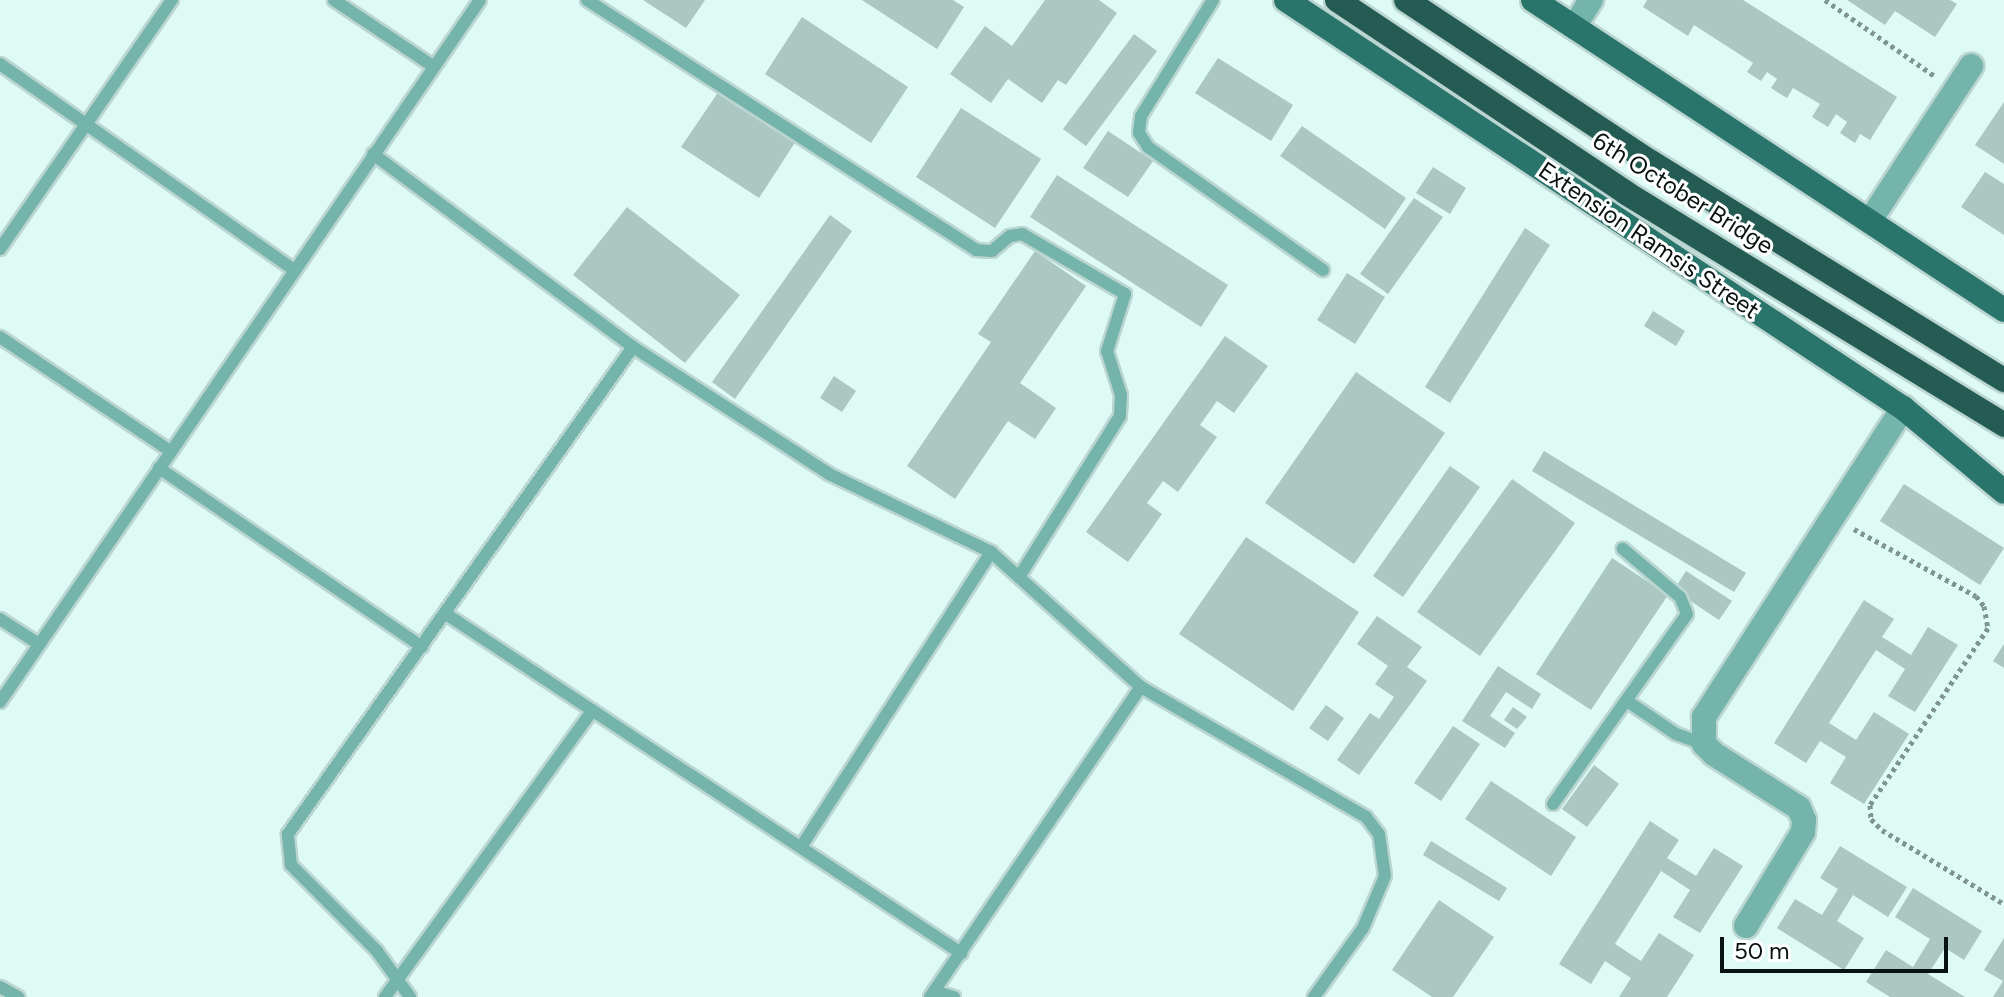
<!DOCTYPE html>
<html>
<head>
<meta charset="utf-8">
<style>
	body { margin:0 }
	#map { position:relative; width:2004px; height:997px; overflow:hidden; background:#ddfaf5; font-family:Figtree,sans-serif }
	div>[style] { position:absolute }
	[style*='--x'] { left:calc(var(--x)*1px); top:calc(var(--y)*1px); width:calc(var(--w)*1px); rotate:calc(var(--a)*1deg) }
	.building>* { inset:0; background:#abc7c2 }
	.path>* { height:5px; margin-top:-2.5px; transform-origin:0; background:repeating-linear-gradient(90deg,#809592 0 4px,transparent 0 8px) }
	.roads { filter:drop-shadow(2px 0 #bbd5d1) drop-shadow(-2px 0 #bbd5d1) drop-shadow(0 2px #bbd5d1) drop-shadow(0 -2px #bbd5d1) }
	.lane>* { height:12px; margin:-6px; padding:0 6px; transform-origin:6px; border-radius:6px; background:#75b4aa }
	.street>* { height:24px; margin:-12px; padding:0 12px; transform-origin:12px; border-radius:12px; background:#75b4aa }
	.primary>* { height:24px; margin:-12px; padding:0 12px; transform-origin:12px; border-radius:12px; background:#29756b }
	.highway>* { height:24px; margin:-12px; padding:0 12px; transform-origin:12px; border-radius:12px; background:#245c54 }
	span { translate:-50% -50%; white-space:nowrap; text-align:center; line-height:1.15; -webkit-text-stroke:6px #fff; paint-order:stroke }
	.street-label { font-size:24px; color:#081311 }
	.scale { position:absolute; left:1720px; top:937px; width:228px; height:36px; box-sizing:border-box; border:4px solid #081311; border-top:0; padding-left:10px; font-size:24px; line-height:28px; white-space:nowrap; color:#081311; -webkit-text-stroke:6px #fff; paint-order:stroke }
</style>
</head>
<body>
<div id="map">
	<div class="building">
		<i style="clip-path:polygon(643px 0,705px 0,686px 28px)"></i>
		<i style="clip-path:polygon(862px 0,953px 0,964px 7px,937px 49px)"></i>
		<i style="clip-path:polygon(1045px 0,1099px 0,1117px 13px,1066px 85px,1058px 80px,1042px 103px,1008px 79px,991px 103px,950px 74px,985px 26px,1012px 46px)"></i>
		<i style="clip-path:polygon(1647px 0,1743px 0,1897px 97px,1870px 140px,1860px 134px,1855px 143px,1840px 133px,1847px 122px,1836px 114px,1828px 127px,1812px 117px,1820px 104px,1793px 88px,1787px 98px,1771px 88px,1777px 79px,1767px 72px,1761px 81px,1747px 72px,1753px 63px,1694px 25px,1688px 36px,1643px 7px)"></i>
		<i style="clip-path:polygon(1847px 0,1950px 0,1957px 4px,1935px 37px,1895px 11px,1885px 25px)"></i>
		<i style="clip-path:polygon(802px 17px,908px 87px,871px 143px,765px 74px)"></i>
		<i style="clip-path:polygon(1134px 34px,1157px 51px,1086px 146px,1063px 129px)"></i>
		<i style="clip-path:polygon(1218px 58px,1293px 105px,1271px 141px,1195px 93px)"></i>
		<i style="clip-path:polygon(719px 91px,796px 141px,759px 198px,681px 147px)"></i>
		<i style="clip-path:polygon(2004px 102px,2004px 164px,1975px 145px)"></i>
		<i style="clip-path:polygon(961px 108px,1041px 159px,995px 228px,916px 177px)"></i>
		<i style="clip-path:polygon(1302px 126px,1406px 198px,1385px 229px,1280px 156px)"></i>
		<i style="clip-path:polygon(1108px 131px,1153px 161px,1128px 197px,1083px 168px)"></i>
		<i style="clip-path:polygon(1433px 167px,1466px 188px,1450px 214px,1416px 193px)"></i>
		<i style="clip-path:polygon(1985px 172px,2004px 184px,2004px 235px,1961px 207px)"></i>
		<i style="clip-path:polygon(1057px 175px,1228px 285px,1201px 327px,1030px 217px)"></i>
		<i style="clip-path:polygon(1414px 198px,1443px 217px,1388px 294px,1360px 274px)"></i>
		<i style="clip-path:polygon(627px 207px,740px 295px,685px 363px,573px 275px)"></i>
		<i style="clip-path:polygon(830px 215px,852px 231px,735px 399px,712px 382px)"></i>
		<i style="clip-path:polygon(1525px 228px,1550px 245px,1450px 403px,1425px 387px)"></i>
		<i style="clip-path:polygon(1035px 251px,1086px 286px,1020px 383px,1056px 408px,1035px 439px,1008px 421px,955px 499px,907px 466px,991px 342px,978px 334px)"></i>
		<i style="clip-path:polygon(1347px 273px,1385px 297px,1355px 344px,1317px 320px)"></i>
		<i style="clip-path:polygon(1653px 311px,1685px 331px,1676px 346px,1644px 326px)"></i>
		<i style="clip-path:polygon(1225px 336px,1268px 366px,1234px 413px,1217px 401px,1200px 425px,1217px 437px,1178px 492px,1163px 481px,1147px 503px,1162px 514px,1128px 562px,1086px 532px)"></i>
		<i style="clip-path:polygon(1356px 372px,1445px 433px,1354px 564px,1265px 503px)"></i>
		<i style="clip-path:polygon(834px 376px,856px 391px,842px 412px,820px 398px)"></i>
		<i style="clip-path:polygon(1544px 451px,1746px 573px,1734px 592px,1532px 471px)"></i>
		<i style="clip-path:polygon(1450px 466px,1480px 487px,1403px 597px,1373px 576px)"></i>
		<i style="clip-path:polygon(1512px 479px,1575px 523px,1480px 656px,1417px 612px)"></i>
		<i style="clip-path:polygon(1904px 484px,2004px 548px,1980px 585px,1880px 521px)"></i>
		<i style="clip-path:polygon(1246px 537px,1359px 612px,1293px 711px,1179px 634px)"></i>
		<i style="clip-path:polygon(1612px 558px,1668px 595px,1591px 710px,1536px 674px)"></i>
		<i style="clip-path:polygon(1686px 571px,1732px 601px,1719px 620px,1674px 590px)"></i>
		<i style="clip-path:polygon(1864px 600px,1894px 619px,1882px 637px,1911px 655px,1928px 627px,1958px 645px,1915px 712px,1888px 696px,1905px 669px,1876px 650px,1829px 723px,1856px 740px,1874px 712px,1909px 734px,1864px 804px,1830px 783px,1846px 757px,1820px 741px,1806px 763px,1774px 743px)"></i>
		<i style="clip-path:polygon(1377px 616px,1422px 647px,1407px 667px,1427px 681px,1359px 775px,1337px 760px,1370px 713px,1379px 719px,1394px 697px,1375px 684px,1388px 666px,1357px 644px)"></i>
		<i style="clip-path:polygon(2004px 644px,2004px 668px,1993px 661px)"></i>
		<i style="clip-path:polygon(1498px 666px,1541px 694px,1532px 709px,1506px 692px,1490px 716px,1515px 733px,1505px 748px,1462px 721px)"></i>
		<i style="clip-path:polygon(1326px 705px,1344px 718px,1328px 741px,1309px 728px)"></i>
		<i style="clip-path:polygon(1513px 707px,1527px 717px,1517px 729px,1504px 720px)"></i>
		<i style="clip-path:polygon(1453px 726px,1480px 744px,1441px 801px,1414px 783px)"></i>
		<i style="clip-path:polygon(1594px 765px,1619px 784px,1587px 827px,1562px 809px)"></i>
		<i style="clip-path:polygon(1491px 781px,1576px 837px,1551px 876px,1465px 819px)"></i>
		<i style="clip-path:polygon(1650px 821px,1679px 840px,1667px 858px,1696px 876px,1714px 848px,1743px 866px,1700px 933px,1673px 917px,1690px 890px,1661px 871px,1615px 944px,1641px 961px,1659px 933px,1694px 955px,1667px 997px,1619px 997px,1631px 978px,1605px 961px,1591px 984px,1559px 964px)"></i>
		<i style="clip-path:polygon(1431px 841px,1507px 888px,1499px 901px,1423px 855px)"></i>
		<i style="clip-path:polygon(1840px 846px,1907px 887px,1888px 917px,1853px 895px,1837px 921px,1864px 938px,1844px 970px,1777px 928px,1795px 899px,1822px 915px,1838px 889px,1820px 878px)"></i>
		<i style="clip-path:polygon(1913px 888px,1982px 931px,1964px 960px,1945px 948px,1928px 974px,1965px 997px,1890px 997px,1866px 982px,1886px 950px,1913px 967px,1930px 939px,1895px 917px)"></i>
		<i style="clip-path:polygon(1439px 900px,1494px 937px,1453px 997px,1432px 997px,1392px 970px)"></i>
		<i style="clip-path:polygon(2004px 938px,2004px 997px,1993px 997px,2003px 981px,1984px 970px)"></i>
	</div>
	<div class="path">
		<i style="--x:1825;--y:0;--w:135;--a:34.7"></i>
		<i style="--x:1854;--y:529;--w:139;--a:28.8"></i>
		<i style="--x:1976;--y:596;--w:13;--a:51"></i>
		<i style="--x:1984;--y:606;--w:22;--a:80"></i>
		<i style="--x:1988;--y:628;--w:213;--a:123.7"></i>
		<i style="--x:1870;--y:805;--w:14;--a:86"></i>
		<i style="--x:1871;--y:819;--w:16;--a:45"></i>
		<i style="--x:1882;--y:830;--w:143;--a:31.2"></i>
	</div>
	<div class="roads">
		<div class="lane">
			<i style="--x:334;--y:0;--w:120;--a:33.8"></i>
			<i style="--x:587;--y:0;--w:462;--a:32.7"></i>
			<i style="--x:976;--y:250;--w:16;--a:4"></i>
			<i style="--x:992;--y:251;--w:23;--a:-40"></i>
			<i style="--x:1010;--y:236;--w:12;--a:-9"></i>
			<i style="--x:1022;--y:234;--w:119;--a:30.2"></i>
			<i style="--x:1125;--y:294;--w:60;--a:107.5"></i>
			<i style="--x:1107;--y:351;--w:46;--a:72.3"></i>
			<i style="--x:1121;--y:395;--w:21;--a:93"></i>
			<i style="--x:1120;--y:416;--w:190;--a:122.1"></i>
			<i style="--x:1213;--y:0;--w:137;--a:121.8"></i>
			<i style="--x:1141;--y:116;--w:17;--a:97"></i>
			<i style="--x:1139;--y:133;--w:17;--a:57"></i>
			<i style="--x:1148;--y:147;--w:214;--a:35.1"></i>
			<i style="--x:0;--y:64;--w:359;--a:35"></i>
			<i style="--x:373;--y:154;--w:324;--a:36.6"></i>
			<i style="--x:633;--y:347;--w:234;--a:32.9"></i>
			<i style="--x:829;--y:474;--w:180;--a:25.7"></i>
			<i style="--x:991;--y:552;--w:202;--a:42"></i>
			<i style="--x:1141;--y:687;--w:260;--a:30"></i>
			<i style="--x:1366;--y:817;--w:21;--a:53"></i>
			<i style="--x:1379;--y:834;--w:42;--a:81.9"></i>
			<i style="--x:1385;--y:876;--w:56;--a:112.9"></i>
			<i style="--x:1363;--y:928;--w:85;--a:125.4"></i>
			<i style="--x:0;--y:249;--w:303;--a:-55.4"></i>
			<i style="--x:0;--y:337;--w:205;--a:33.8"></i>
			<i style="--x:159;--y:468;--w:318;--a:34.2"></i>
			<i style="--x:446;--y:614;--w:617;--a:33.36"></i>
			<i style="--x:0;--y:619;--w:46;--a:32.7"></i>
			<i style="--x:1627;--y:701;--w:59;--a:34"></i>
			<i style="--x:1676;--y:734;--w:30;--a:20"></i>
			<i style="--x:0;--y:702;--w:850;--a:-55.64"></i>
			<i style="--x:1553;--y:804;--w:232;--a:-54.8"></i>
			<i style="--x:1687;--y:614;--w:18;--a:-112"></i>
			<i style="--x:1680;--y:597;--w:75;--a:-139.9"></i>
			<i style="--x:801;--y:847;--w:351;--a:-57.2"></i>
			<i style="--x:0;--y:987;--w:21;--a:29"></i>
			<i style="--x:934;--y:991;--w:21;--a:17"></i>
			<i style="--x:385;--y:997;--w:354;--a:-54.1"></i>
			<i style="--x:410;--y:997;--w:57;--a:-125.7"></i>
			<i style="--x:377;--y:951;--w:122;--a:-135"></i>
			<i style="--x:291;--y:865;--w:31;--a:-96"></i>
			<i style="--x:288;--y:834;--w:597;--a:-54.69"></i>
			<i style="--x:930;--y:997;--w:375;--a:-55.8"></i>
		</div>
		<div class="street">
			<i style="--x:1574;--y:27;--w:32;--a:-58"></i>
			<i style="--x:1871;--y:219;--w:183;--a:-56.8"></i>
			<i style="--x:1746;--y:926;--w:110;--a:-58.8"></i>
			<i style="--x:1803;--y:832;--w:12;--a:-85"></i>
			<i style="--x:1804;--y:820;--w:13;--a:-113"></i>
			<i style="--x:1799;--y:808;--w:101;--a:-147.6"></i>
			<i style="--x:1714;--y:754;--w:14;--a:-135"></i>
			<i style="--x:1704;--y:744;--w:27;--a:-90"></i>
			<i style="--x:1704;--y:717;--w:368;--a:-57.2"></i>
		</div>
		<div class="primary">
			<i style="--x:1286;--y:0;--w:740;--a:33.48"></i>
			<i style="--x:1903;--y:408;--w:131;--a:39.7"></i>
			<i style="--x:1533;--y:0;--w:564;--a:33.35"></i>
		</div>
		<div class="highway">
			<i style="--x:1337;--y:0;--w:348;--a:33.7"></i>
			<i style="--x:1626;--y:193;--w:444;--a:31.5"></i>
			<i style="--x:1406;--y:0;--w:294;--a:33.5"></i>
			<i style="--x:1651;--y:162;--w:415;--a:31.7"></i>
		</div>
	</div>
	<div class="street-label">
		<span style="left:1683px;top:193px;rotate:32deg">6th October Bridge</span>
		<span style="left:1649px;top:240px;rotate:34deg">Extension Ramsis Street</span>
	</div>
	<div class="scale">50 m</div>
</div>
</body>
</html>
